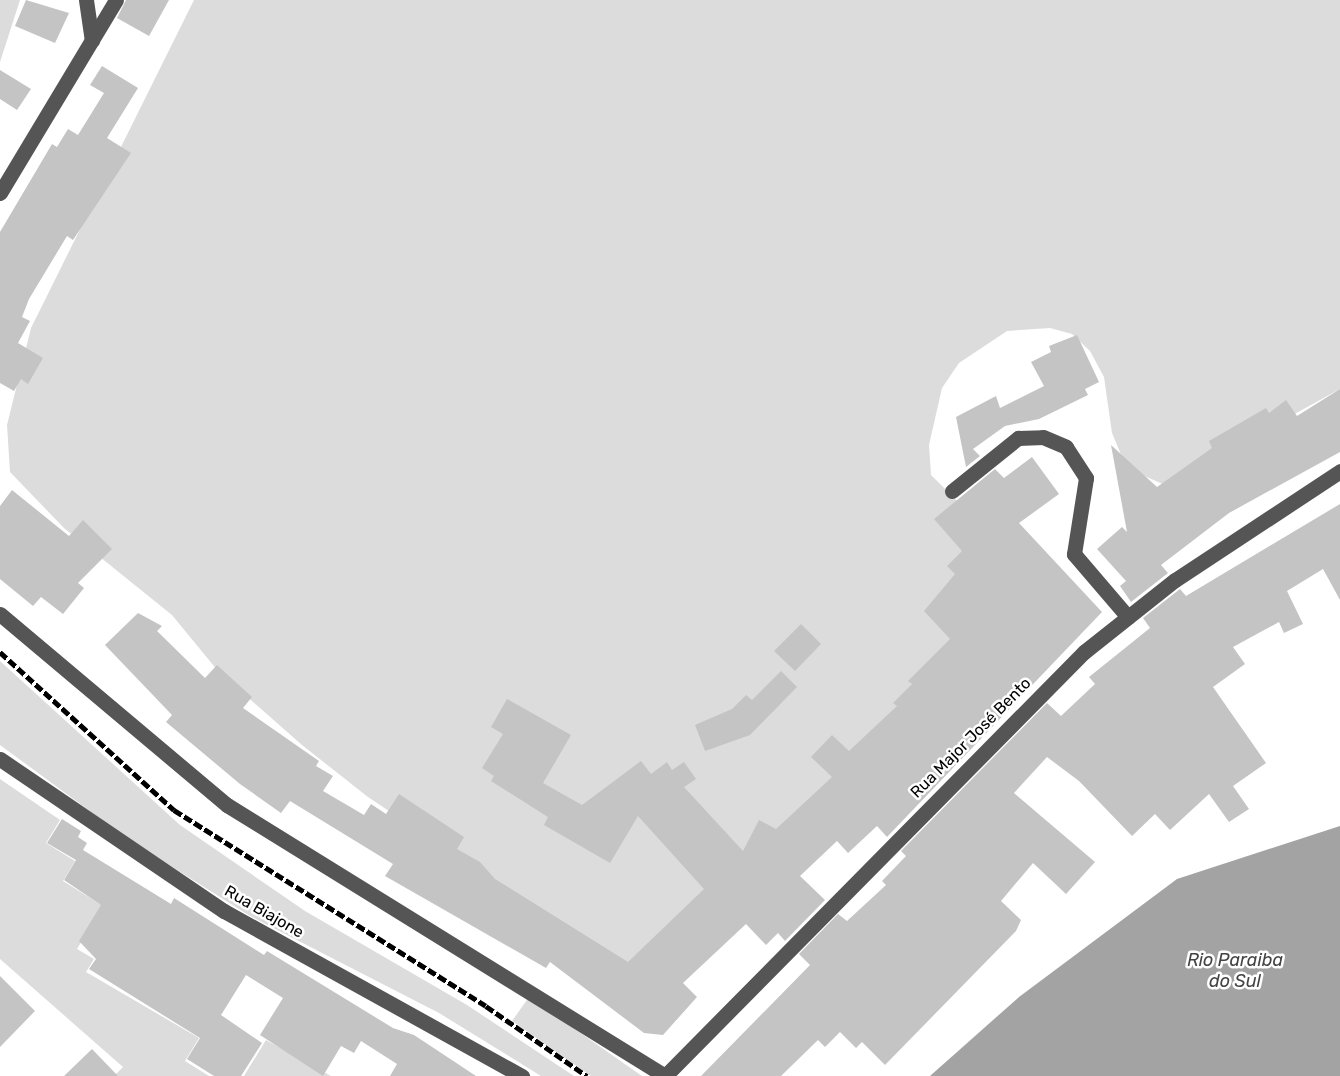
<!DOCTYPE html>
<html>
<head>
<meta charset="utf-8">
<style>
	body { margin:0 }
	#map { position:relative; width:1340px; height:1076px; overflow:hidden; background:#fff; font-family:Rubik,sans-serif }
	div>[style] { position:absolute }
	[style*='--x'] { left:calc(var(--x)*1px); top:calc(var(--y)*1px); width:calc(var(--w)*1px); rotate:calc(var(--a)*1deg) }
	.green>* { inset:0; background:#dcdcdc }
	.water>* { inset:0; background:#a3a3a3 }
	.building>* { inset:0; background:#c4c4c4 }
	.minor>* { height:15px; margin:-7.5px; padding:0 7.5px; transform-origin:7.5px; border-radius:7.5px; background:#555 }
	.rail>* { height:4.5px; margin-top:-2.25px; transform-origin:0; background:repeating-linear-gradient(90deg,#000 0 9px,transparent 0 12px) }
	span { translate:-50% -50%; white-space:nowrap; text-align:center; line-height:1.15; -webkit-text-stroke:5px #fff; paint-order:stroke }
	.street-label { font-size:16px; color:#000 }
	.water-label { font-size:18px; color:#444; font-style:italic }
</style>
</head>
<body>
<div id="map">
	<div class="green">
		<i style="clip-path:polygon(0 0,20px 0,0 62px)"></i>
		<i style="clip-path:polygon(194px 0,1340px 0,1340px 389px,1165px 485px,1140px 474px,1122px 457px,1112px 433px,1104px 377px,1090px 351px,1072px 334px,1050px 328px,1007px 331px,959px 363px,942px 388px,929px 445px,931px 475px,1028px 571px,644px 981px,368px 797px,302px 745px,218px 671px,172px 615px,64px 528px,10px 472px,7px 425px,31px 328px)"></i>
		<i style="clip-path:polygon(0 661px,180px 825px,305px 911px,467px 1005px,574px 1076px,541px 1076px,439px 1013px,250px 916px,128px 839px,0 745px)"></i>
		<i style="clip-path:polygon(0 779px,60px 820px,46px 843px,75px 861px,63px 881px,103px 906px,77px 949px,94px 959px,86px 972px,199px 1038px,185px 1061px,209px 1076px,114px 1076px,123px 1067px,0 959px)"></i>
		<i style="clip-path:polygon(529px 997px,642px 1076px,591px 1076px,512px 1021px)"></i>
		<i style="clip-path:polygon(266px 1040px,304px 1061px,331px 1076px,244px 1076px)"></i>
	</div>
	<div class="water">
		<i style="clip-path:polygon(1340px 826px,1340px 1076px,930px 1076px,1019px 997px,1177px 879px)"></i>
	</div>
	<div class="building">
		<i style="clip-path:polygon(26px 0,69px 13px,55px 43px,15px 26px)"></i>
		<i style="clip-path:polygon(126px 0,169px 0,149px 36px,117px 18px)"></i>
		<i style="clip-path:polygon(102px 66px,138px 88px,107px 138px,131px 153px,73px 240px,67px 236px,29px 299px,22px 317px,30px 321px,18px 343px,43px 358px,28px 384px,21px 379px,14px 391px,0 383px,0 232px,52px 144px,57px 147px,68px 129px,78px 135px,104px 93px,90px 85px)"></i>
		<i style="clip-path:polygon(0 70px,31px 89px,17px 110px,0 99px)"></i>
		<i style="clip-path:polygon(1077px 335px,1099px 382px,1085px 389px,1088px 395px,1039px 419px,1005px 426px,973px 449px,980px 456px,966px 467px,956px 417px,996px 396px,1000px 408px,1044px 386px,1031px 362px,1051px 352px,1049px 346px)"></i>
		<i style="clip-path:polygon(1340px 389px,1340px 452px,1229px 513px,1161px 565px,1168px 573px,1131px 602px,1120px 586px,1126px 581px,1097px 549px,1122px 527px,1127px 532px,1111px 445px,1157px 487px,1212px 448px,1209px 441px,1266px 408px,1269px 413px,1286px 400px,1297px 416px)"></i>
		<i style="clip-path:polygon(1032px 457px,1059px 494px,1019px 523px,1102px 612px,887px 837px,877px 826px,848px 853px,837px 841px,800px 876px,825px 900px,785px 941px,778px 933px,766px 945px,746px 924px,683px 983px,697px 997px,663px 1035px,644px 1033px,550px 962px,546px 968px,385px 876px,393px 864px,290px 801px,281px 813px,240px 784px,166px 722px,172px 715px,105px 645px,138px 613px,162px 626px,157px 631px,205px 678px,217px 665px,252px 697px,243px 708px,319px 761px,316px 766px,333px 776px,323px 791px,364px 815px,371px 804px,386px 814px,399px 794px,464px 837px,457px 849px,480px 862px,495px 879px,628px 962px,704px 889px,638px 816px,610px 863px,544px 825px,548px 817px,491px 781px,494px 776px,482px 768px,503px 734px,491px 727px,507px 699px,571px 735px,543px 783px,582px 805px,641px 761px,651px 774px,667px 762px,672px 770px,684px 762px,696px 779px,684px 787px,743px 851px,759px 820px,776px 829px,832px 777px,811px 757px,832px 735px,849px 751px,897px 706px,893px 703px,912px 684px,908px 681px,950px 639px,924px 611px,955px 574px,947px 566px,962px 551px,934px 519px,995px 469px,1004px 478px)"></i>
		<i style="clip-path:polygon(12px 490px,69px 536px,83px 520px,112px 549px,78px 583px,84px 588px,63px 614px,41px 597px,33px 606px,0 579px,0 506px)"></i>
		<i style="clip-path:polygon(1340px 504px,1340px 600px,1323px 569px,1287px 591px,1303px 624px,1284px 633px,1279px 622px,1233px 647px,1245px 664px,1213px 687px,1266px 763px,1233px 786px,1249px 809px,1229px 822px,1209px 794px,1170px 830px,1155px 814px,1132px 836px,1079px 781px,1047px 757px,1014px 793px,1095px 862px,1066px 894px,1033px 863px,1001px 901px,1021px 920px,1016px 931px,885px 1065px,862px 1042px,856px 1048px,840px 1032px,825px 1047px,818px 1040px,781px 1076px,701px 1076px,810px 965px,799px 954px,838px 914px,847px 921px,886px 885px,882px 881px,906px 856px,901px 851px,1047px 703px,1061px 716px,1095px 684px,1089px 677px,1150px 628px,1143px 618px,1180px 589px,1186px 596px)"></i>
		<i style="clip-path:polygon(801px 624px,821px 644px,795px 671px,774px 651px)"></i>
		<i style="clip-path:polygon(781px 671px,797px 687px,750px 735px,705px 751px,695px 725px,732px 709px,746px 695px,752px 700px)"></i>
		<i style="clip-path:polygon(62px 819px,81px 831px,78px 837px,87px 843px,83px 850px,171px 904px,174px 898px,264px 955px,267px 951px,393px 1028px,414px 1035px,476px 1076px,390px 1076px,397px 1064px,361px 1041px,354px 1053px,341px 1046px,323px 1076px,260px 1035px,283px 998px,246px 975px,221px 1015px,262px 1043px,241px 1076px,214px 1076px,187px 1059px,200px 1038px,89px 969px,96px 959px,79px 941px,101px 905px,64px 880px,76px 860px,47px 843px)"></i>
		<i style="clip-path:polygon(0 976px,35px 1011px,0 1047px)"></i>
		<i style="clip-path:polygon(92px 1049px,118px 1076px,64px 1076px)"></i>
	</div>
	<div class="minor">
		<i style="--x:86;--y:0;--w:41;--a:81.7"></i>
		<i style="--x:0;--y:193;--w:225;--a:-59"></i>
		<i style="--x:952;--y:491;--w:85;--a:-38.8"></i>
		<i style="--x:1018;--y:438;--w:25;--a:-2"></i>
		<i style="--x:1043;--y:437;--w:25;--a:23"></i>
		<i style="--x:1066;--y:447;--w:37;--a:57"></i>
		<i style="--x:1086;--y:478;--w:77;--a:99"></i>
		<i style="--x:1074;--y:554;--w:83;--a:49.4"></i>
		<i style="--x:0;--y:614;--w:297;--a:40.1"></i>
		<i style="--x:227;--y:805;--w:515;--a:31.75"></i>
		<i style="--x:0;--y:759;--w:271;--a:34.2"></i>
		<i style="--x:224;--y:911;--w:341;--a:29"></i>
		<i style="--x:665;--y:1076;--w:596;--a:-45.34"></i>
		<i style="--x:1084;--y:652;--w:116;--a:-38.4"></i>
		<i style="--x:1175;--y:580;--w:198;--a:-33.4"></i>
	</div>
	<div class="rail">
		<i style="--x:0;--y:652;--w:235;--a:42.2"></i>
		<i style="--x:174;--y:810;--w:368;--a:32.1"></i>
		<i style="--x:486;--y:1006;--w:123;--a:34.7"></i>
	</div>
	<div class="street-label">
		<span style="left:971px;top:738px;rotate:-45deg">Rua Major José Bento</span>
		<span style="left:264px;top:912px;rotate:30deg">Rua Biajone</span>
	</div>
	<div class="water-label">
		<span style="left:1235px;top:971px">Rio Paraiba<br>do Sul</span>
	</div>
</div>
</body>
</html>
